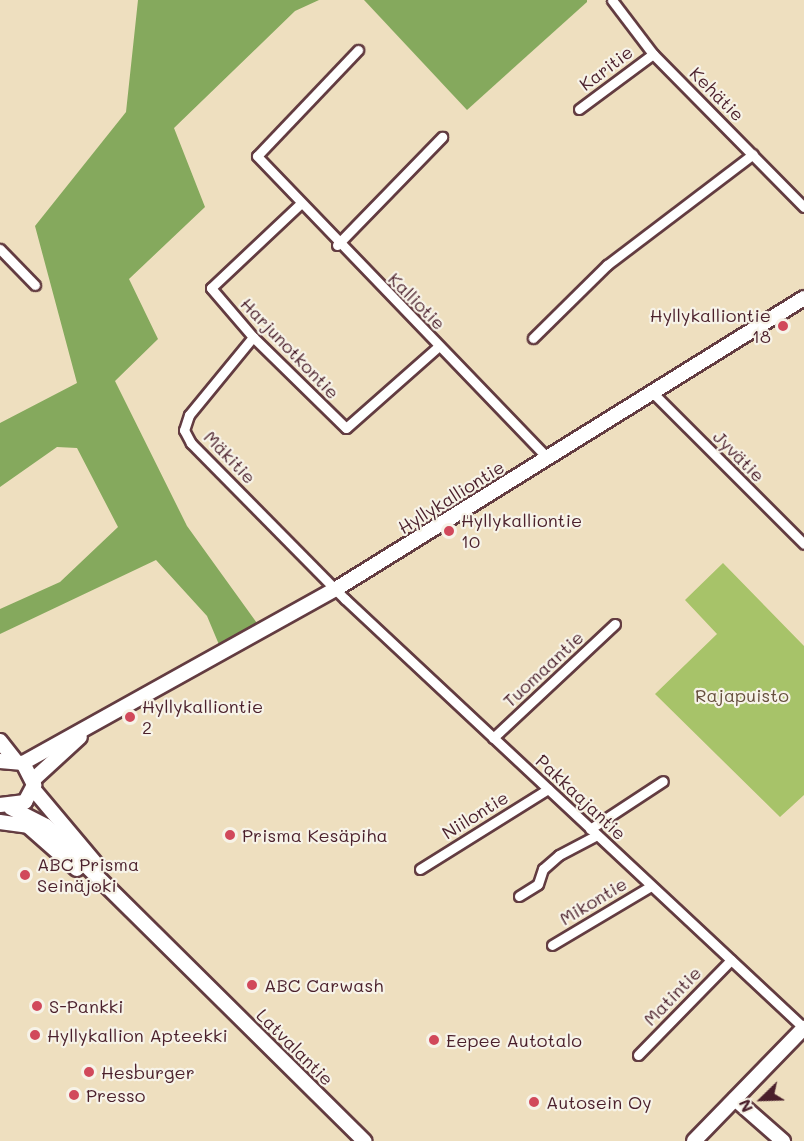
<!DOCTYPE html>
<html>
<head>
<meta charset="utf-8">
<style>
	body { margin:0 }
	#map { position:relative; width:804px; height:1141px; overflow:hidden; background:#eedfbf; font-family:Mali,sans-serif }
	div>[style] { position:absolute }
	[style*='--x'] { left:calc(var(--x)*1px); top:calc(var(--y)*1px); width:calc(var(--w)*1px); rotate:calc(var(--a)*1deg) }
	.green>* { inset:0; background:#a7c369 }
	.forest>* { inset:0; background:#85a95d }
	.roads { filter:drop-shadow(2px 0 #633c41) drop-shadow(-2px 0 #633c41) drop-shadow(0 2px #633c41) drop-shadow(0 -2px #633c41) }
	.street>* { height:9px; margin:-4.5px; padding:0 4.5px; transform-origin:4.5px; border-radius:4.5px; background:#fff }
	.secondary>* { height:14px; margin:-7px; padding:0 7px; transform-origin:7px; border-radius:7px; background:#fff }
	.dots>* { width:16px; height:16px; translate:-50% -50%; box-sizing:border-box; border:3px solid #f7f3e8; border-radius:50% }
	span { translate:-50% -50%; white-space:nowrap; text-align:center; line-height:1.15; -webkit-text-stroke:4.5px #f7f3e8; paint-order:stroke }
	.street-label { font-size:18px; color:#4a1f2b }
	.poi-label { font-size:18px; color:#4a1f2b }
	.right { translate:-100% -50%; text-align:right }
	.left { translate:0 -50%; text-align:left }
	.park-label { font-size:18px; color:#66503e }
	.north { position:absolute; left:732px; top:1069px; width:60px; height:60px; -webkit-text-stroke:4px #f7f3e8; paint-order:stroke; rotate:247deg; font-size:16px; font-weight:700; line-height:24px; text-align:center; color:#4a1f2b }
	.north::after { content:''; display:block; margin:auto; width:21px; height:27px; background:#4a1f2b; clip-path:polygon(50% 0,100% 100%,50% 72%,0 100%) }
</style>
</head>
<body>
<div id="map">
	<div class="green">
		<i style="clip-path:polygon(723px 563px,804px 646px,804px 795px,780px 817px,655px 694px,717px 634px,685px 600px)"></i>
	</div>
	<div class="forest">
		<i style="clip-path:polygon(138px 0,319px 0,295px 11px,174px 128px,205px 207px,129px 279px,158px 339px,115px 381px,187px 526px,259px 626px,220px 647px,207px 616px,156px 560px,0 634px,0 609px,60px 582px,118px 527px,77px 448px,57px 447px,0 487px,0 423px,77px 383px,35px 226px,126px 112px)"></i>
		<i style="clip-path:polygon(364px 0,587px 0,587px 2px,467px 110px)"></i>
	</div>
	<div class="roads">
		<div class="street">
			<i style="--x:612;--y:0;--w:68;--a:52.8"></i>
			<i style="--x:653;--y:54;--w:215;--a:45.4"></i>
			<i style="--x:358;--y:50;--w:146;--a:133.6"></i>
			<i style="--x:257;--y:156;--w:419;--a:46.1"></i>
			<i style="--x:579;--y:109;--w:92;--a:-36.6"></i>
			<i style="--x:299;--y:205;--w:121;--a:136.7"></i>
			<i style="--x:211;--y:288;--w:65;--a:49.4"></i>
			<i style="--x:253;--y:337;--w:130;--a:44.4"></i>
			<i style="--x:346;--y:428;--w:124;--a:-41.4"></i>
			<i style="--x:337;--y:245;--w:151;--a:-45.8"></i>
			<i style="--x:0;--y:249;--w:50;--a:45.8"></i>
			<i style="--x:253;--y:337;--w:101;--a:129.4"></i>
			<i style="--x:189;--y:415;--w:16;--a:108"></i>
			<i style="--x:184;--y:430;--w:15;--a:62"></i>
			<i style="--x:191;--y:443;--w:219;--a:45.4"></i>
			<i style="--x:345;--y:599;--w:628;--a:43.07"></i>
			<i style="--x:533;--y:338;--w:104;--a:-44.6"></i>
			<i style="--x:607;--y:265;--w:183;--a:-37.2"></i>
			<i style="--x:651;--y:391;--w:216;--a:45"></i>
			<i style="--x:493;--y:738;--w:167;--a:-43.1"></i>
			<i style="--x:590;--y:829;--w:87;--a:-33.3"></i>
			<i style="--x:420;--y:869;--w:151;--a:-32"></i>
			<i style="--x:519;--y:896;--w:22;--a:-32"></i>
			<i style="--x:538;--y:884;--w:16;--a:-72"></i>
			<i style="--x:543;--y:869;--w:21;--a:-41"></i>
			<i style="--x:559;--y:855;--w:43;--a:-27.8"></i>
			<i style="--x:552;--y:945;--w:115;--a:-30.8"></i>
			<i style="--x:638;--y:1055;--w:133;--a:-45.6"></i>
		</div>
		<div class="secondary">
			<i style="--x:0;--y:741;--w:23;--a:52"></i>
			<i style="--x:0;--y:761;--w:23;--a:5"></i>
			<i style="--x:23;--y:763;--w:25;--a:63"></i>
			<i style="--x:34;--y:785;--w:19;--a:118"></i>
			<i style="--x:25;--y:802;--w:25;--a:173"></i>
			<i style="--x:23;--y:763;--w:358;--a:-29.1"></i>
			<i style="--x:336;--y:589;--w:551;--a:-31.87"></i>
			<i style="--x:34;--y:779;--w:62;--a:-42.4"></i>
			<i style="--x:34;--y:790;--w:98;--a:50"></i>
			<i style="--x:11;--y:808;--w:39;--a:27"></i>
			<i style="--x:46;--y:826;--w:448;--a:44.7"></i>
			<i style="--x:0;--y:822;--w:28;--a:8"></i>
			<i style="--x:28;--y:826;--w:65;--a:41.3"></i>
			<i style="--x:735;--y:1099;--w:64;--a:41.2"></i>
			<i style="--x:694;--y:1141;--w:158;--a:-45.8"></i>
		</div>
	</div>
	<div class="dots">
		<i style="left:783px;top:326px;background:#d1495b"></i>
		<i style="left:449px;top:531px;background:#d1495b"></i>
		<i style="left:130px;top:717px;background:#d1495b"></i>
		<i style="left:230px;top:835px;background:#d1495b"></i>
		<i style="left:25px;top:875px;background:#d1495b"></i>
		<i style="left:252px;top:985px;background:#d1495b"></i>
		<i style="left:37px;top:1006px;background:#d1495b"></i>
		<i style="left:35px;top:1035px;background:#d1495b"></i>
		<i style="left:434px;top:1040px;background:#d1495b"></i>
		<i style="left:89px;top:1072px;background:#d1495b"></i>
		<i style="left:74px;top:1095px;background:#d1495b"></i>
		<i style="left:534px;top:1102px;background:#d1495b"></i>
	</div>
	<div class="street-label">
		<span style="left:606px;top:68px;rotate:-37deg">Karitie</span>
		<span style="left:717px;top:94px;rotate:45deg">Kehätie</span>
		<span style="left:417px;top:301px;rotate:45deg">Kalliotie</span>
		<span style="left:290px;top:348px;rotate:46deg">Harjunotkontie</span>
		<span style="left:739px;top:456px;rotate:45deg">Jyvätie</span>
		<span style="left:230px;top:457px;rotate:46deg">Mäkitie</span>
		<span style="left:451px;top:497px;rotate:-32deg">Hyllykalliontie</span>
		<span style="left:543px;top:669px;rotate:-43deg">Tuomaantie</span>
		<span style="left:581px;top:797px;rotate:43deg">Pakkaajantie</span>
		<span style="left:475px;top:815px;rotate:-32deg">Niilontie</span>
		<span style="left:593px;top:901px;rotate:-31deg">Mikontie</span>
		<span style="left:672px;top:996px;rotate:-46deg">Matintie</span>
		<span style="left:295px;top:1047px;rotate:45deg">Latvalantie</span>
	</div>
	<div class="poi-label">
		<span class="right" style="left:771px;top:326px">Hyllykalliontie<br>18</span>
		<span class="left" style="left:461px;top:531px">Hyllykalliontie<br>10</span>
		<span class="left" style="left:142px;top:717px">Hyllykalliontie<br>2</span>
		<span class="left" style="left:242px;top:835px">Prisma Kesäpiha</span>
		<span class="left" style="left:37px;top:875px">ABC Prisma<br>Seinäjoki</span>
		<span class="left" style="left:264px;top:985px">ABC Carwash</span>
		<span class="left" style="left:49px;top:1006px">S-Pankki</span>
		<span class="left" style="left:47px;top:1035px">Hyllykallion Apteekki</span>
		<span class="left" style="left:446px;top:1040px">Eepee Autotalo</span>
		<span class="left" style="left:101px;top:1072px">Hesburger</span>
		<span class="left" style="left:86px;top:1095px">Presso</span>
		<span class="left" style="left:546px;top:1102px">Autosein Oy</span>
	</div>
	<div class="park-label">
		<span style="left:742px;top:695px">Rajapuisto</span>
	</div>
	<div class="north">N</div>
</div>
</body>
</html>
